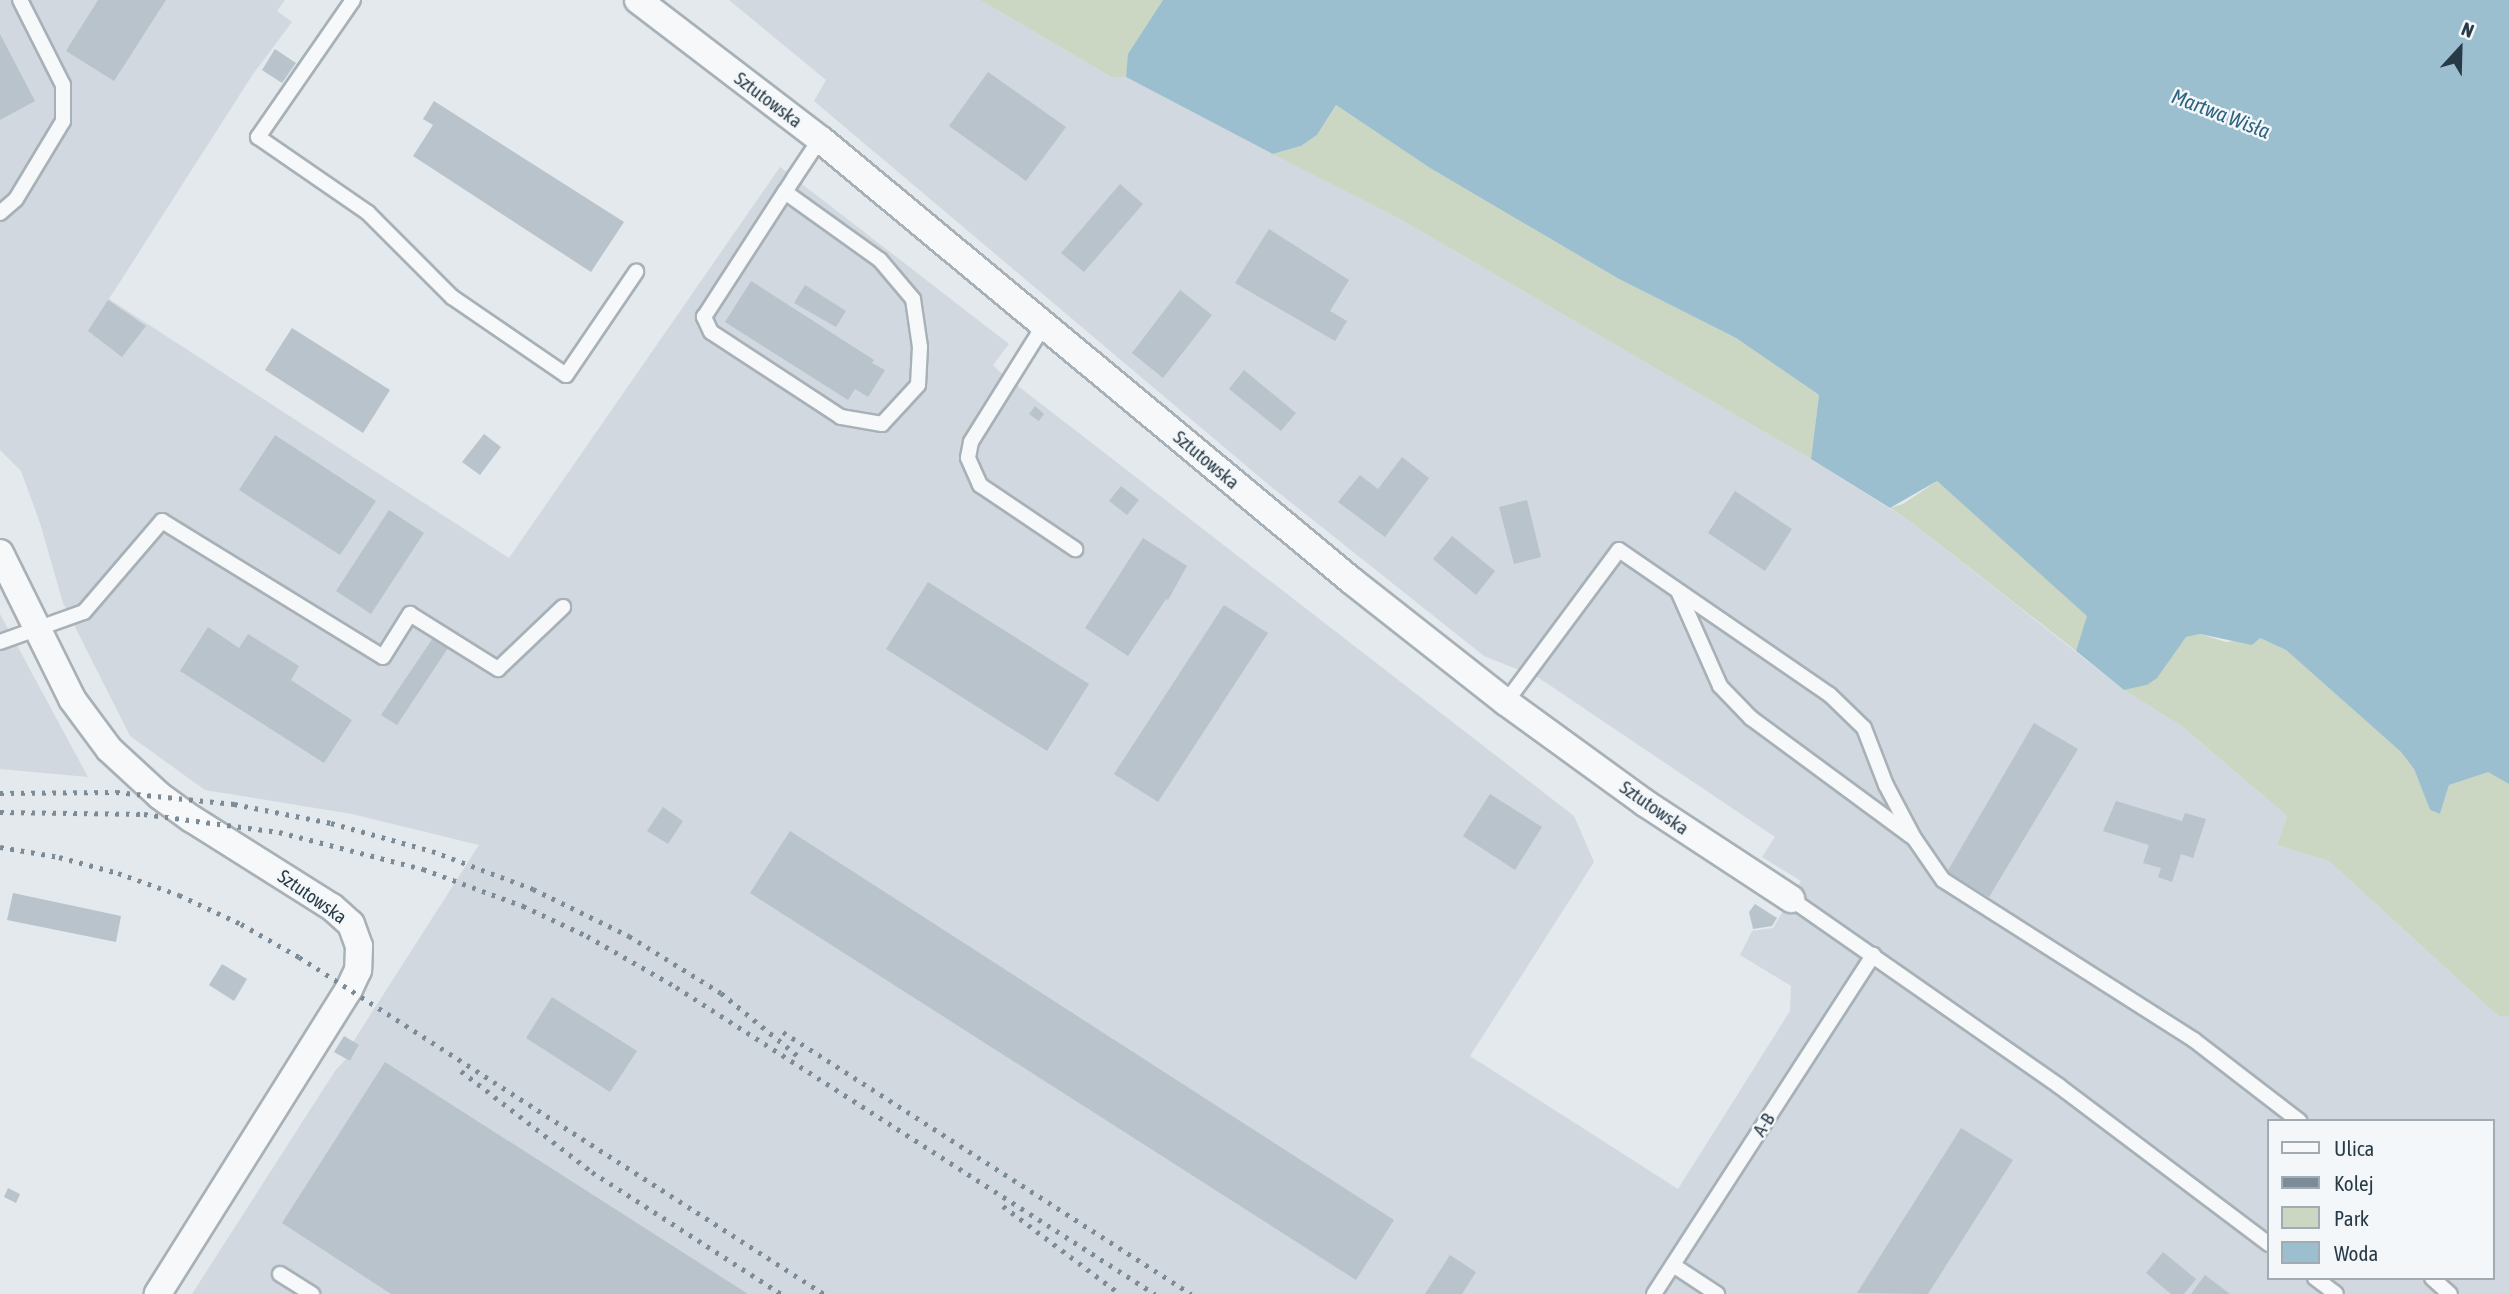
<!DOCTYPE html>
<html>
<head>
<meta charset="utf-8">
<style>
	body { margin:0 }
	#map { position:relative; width:2509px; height:1294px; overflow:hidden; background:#e3e9ec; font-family:"Asap Condensed",sans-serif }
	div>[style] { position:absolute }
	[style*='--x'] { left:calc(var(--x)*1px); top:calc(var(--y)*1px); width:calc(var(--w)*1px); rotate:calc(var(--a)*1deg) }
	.built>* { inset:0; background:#d1d8df }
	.green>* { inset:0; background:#ccd7c3 }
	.water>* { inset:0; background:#9bbfcf }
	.building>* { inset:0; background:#b9c3cb }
	.roads { filter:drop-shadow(2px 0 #a7b1b7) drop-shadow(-2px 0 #a7b1b7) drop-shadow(0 2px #a7b1b7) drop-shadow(0 -2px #a7b1b7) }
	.lane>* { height:14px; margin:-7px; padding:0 7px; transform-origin:7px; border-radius:7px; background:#f6f8fa }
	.street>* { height:26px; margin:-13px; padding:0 13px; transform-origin:13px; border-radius:13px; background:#f6f8fa }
	.rail>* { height:5px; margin-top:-2.5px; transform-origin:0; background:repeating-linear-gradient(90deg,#7b8b98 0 3.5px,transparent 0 10.5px) }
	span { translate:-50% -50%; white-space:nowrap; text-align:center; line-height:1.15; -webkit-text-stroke:5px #f3f7f9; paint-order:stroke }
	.street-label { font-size:19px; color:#293a47 }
	.water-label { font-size:21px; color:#2e637f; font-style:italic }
	.legend { position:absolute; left:2267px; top:1119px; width:228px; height:161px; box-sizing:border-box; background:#f3f7f9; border:2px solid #a2abb2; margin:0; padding:9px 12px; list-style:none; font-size:21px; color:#293a47 }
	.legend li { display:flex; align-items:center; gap:14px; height:35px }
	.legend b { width:35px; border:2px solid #a2abb2 }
	.north { position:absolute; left:2425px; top:14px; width:70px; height:70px; -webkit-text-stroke:5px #f3f7f9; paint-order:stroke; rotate:22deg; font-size:19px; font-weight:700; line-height:28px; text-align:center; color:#293a47 }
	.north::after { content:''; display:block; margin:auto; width:24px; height:32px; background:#293a47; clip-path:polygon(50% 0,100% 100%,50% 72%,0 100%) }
</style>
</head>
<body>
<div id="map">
	<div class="built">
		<i style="clip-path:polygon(evenodd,0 0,285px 0,277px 11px,292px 22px,253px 74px,109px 299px,509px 558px,780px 167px,1009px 344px,993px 365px,1000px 372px,1574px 816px,1594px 862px,1470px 1056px,1678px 1189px,1790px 1011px,1791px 986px,1740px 955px,1752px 931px,1773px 928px,1801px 881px,1762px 857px,1775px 837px,1539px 678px,1484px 656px,1269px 485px,814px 101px,826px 80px,729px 0,980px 0,1113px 78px,1126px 77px,1400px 219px,1811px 459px,1911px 522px,2124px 690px,2183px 727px,2287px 816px,2277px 845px,2329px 861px,2498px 1016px,2509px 1016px,2509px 1294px,192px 1294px,335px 1071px,346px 1059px,350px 1061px,359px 1046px,353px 1042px,479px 845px,352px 814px,205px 790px,130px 736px,63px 603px,40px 523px,21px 471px,0 450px,0 0,2269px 1121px,2493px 1121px,2493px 1278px,2269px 1278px,2269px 1121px)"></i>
		<i style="clip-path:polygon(0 614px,13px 638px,88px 777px,0 769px)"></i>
	</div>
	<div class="green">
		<i style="clip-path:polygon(980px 0,1163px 0,1129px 54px,1126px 77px,1113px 78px)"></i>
		<i style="clip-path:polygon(1336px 105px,1430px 168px,1619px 279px,1736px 338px,1819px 395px,1811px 459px,1400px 219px,1273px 154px,1301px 146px,1317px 135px)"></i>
		<i style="clip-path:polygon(1937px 481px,2088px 616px,2076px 651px,1911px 522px,1890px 508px,1903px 504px)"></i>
		<i style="clip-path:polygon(2200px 634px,2226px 642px,2260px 638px,2286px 650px,2401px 752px,2414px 769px,2430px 810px,2440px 814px,2449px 785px,2488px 771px,2509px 784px,2509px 1016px,2498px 1016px,2329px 861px,2277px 845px,2287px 816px,2183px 727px,2124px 690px,2147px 685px,2186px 637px)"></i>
	</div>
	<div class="water">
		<i style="clip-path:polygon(1163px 0,2509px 0,2509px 784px,2488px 772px,2449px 785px,2440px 814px,2430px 810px,2414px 769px,2401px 752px,2286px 650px,2260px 638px,2252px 645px,2200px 634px,2186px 637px,2157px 678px,2147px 685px,2124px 690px,2076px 651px,2087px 616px,1937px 481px,1890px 508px,1811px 459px,1819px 395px,1736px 338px,1619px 279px,1430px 168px,1336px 105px,1317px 135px,1301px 146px,1273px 154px,1126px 77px,1128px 54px)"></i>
	</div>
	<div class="building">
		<i style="clip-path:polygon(98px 0,166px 0,114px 81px,66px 51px)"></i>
		<i style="clip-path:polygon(0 34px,35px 101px,0 120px)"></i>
		<i style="clip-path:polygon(275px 49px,296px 63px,282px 83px,262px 70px)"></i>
		<i style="clip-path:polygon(988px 72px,1066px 127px,1026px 181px,949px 126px)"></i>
		<i style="clip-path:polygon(434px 101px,624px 222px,591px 272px,413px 156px,433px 125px,423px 119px)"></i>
		<i style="clip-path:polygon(1120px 184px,1143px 204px,1084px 272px,1061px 253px)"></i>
		<i style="clip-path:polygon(1269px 229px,1349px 280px,1330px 311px,1347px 321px,1335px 341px,1235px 283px)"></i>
		<i style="clip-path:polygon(751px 281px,874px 360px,872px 363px,885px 370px,868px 397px,855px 389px,848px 400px,725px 322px)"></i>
		<i style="clip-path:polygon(805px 285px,846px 311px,836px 327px,794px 303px)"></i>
		<i style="clip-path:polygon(1180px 290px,1212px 315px,1163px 378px,1132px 353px)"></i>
		<i style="clip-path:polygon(108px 300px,146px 326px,122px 357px,88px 331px)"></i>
		<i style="clip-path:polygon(292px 328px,390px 390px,363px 433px,265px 370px)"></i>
		<i style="clip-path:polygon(1244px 370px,1296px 413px,1281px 431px,1229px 389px)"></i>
		<i style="clip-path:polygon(1035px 406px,1044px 414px,1039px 421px,1029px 414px)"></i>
		<i style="clip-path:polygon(484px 434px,501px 447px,480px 475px,462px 462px)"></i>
		<i style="clip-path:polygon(275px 435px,376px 501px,340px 555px,239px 490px)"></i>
		<i style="clip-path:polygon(1402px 457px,1429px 478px,1385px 537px,1338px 502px,1360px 475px,1378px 489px)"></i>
		<i style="clip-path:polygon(1121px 486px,1139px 500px,1127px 515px,1109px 501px)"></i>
		<i style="clip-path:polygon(1735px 491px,1792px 529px,1765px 571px,1708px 533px)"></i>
		<i style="clip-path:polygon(1527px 500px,1541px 557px,1514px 564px,1499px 507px)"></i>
		<i style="clip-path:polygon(389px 510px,424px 533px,371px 614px,336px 591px)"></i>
		<i style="clip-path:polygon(1452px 536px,1495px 571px,1476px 595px,1433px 559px)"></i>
		<i style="clip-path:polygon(1143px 538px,1187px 566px,1168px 600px,1166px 599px,1128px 656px,1085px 628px)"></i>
		<i style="clip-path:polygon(928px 582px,1089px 684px,1047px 751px,886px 649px)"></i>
		<i style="clip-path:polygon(1224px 605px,1268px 633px,1158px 802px,1114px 774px)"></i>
		<i style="clip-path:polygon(208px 627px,239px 648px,248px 634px,299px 666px,291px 680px,352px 720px,324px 763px,180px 671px)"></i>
		<i style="clip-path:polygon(435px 635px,450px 645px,397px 725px,381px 715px)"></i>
		<i style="clip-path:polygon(2034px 723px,2078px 749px,1989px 897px,1947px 872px)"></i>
		<i style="clip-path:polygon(1490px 794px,1542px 827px,1515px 870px,1463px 836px)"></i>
		<i style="clip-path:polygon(2116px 801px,2182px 821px,2185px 813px,2206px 819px,2193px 858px,2181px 854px,2172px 882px,2158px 877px,2161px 868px,2143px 863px,2149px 845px,2103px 831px)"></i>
		<i style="clip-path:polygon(663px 807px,683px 821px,668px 844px,647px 831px)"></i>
		<i style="clip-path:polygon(790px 831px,1394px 1220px,1356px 1280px,750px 893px)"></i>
		<i style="clip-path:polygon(13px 893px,121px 916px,116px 942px,7px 920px)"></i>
		<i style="clip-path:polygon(1755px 904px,1777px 918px,1772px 926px,1753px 929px,1749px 912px)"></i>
		<i style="clip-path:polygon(222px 964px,247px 979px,234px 1001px,209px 985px)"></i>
		<i style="clip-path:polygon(552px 997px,637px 1051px,610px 1092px,526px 1038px)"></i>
		<i style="clip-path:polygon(344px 1036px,359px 1045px,350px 1061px,334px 1052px)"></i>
		<i style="clip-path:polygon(385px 1062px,748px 1294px,391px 1294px,282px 1223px)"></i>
		<i style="clip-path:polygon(1961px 1128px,2013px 1160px,1928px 1294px,1857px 1293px)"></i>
		<i style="clip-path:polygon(8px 1188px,20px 1194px,16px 1203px,4px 1197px)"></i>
		<i style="clip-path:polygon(2163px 1252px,2196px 1279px,2184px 1294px,2171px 1294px,2146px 1273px)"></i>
		<i style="clip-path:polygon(1450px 1255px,1476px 1272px,1462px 1294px,1425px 1294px)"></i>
		<i style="clip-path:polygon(2205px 1275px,2230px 1294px,2191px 1294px)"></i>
	</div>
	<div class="roads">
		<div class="lane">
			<i style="--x:353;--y:0;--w:167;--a:124.7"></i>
			<i style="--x:258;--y:137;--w:134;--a:34.6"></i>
			<i style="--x:368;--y:213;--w:119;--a:45"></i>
			<i style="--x:452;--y:297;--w:138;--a:34.4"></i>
			<i style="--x:566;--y:375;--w:125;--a:-55.8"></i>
			<i style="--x:785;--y:192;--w:117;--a:35.6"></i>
			<i style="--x:880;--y:260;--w:51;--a:49.8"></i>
			<i style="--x:913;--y:299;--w:49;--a:81.7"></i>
			<i style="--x:920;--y:347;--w:38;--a:93"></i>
			<i style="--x:918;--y:385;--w:53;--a:132.7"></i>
			<i style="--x:882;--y:424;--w:42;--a:-170.3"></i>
			<i style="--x:841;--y:417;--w:155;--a:-146.8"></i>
			<i style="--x:711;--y:332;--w:17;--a:-115"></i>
			<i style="--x:704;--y:317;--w:149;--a:-57.1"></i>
			<i style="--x:785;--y:192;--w:17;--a:-57"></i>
			<i style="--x:794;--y:178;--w:47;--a:-56.3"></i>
			<i style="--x:0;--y:213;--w:21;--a:-41"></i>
			<i style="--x:16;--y:199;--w:91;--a:-58.9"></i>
			<i style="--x:63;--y:121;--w:36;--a:-90"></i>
			<i style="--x:63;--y:85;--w:95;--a:-116.8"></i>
			<i style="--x:1044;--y:325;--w:138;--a:122"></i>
			<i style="--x:971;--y:442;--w:16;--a:101"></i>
			<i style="--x:968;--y:458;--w:30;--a:66"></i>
			<i style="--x:980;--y:485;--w:115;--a:34"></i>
			<i style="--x:1678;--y:591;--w:104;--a:66.1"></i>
			<i style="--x:1720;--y:686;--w:45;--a:45.9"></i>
			<i style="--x:1751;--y:718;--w:199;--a:36.4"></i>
			<i style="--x:0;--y:642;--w:89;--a:-19.7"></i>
			<i style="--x:84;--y:612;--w:120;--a:-49.4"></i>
			<i style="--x:162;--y:521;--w:259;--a:31.6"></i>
			<i style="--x:383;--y:657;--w:51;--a:-57.9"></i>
			<i style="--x:410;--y:614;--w:104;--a:32"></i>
			<i style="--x:498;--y:669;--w:90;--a:-43.6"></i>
			<i style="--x:1506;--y:702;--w:189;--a:-53.4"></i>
			<i style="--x:1619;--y:550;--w:256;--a:34.5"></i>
			<i style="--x:1830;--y:695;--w:47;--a:44.1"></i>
			<i style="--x:1864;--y:728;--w:61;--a:68.9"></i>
			<i style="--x:1886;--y:785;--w:60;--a:62.2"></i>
			<i style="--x:1914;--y:838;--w:51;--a:55.4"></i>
			<i style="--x:1943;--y:880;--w:298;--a:32.5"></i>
			<i style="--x:2194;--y:1040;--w:133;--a:37.6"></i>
			<i style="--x:1791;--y:899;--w:327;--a:34.9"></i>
			<i style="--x:2059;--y:1086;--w:263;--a:37"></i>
			<i style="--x:1673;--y:1265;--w:53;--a:33.4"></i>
			<i style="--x:280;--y:1274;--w:38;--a:32"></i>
			<i style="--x:2315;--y:1278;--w:26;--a:37"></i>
			<i style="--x:2432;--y:1278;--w:24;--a:42"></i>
			<i style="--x:1654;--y:1294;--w:404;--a:-57.1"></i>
		</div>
		<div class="street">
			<i style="--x:638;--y:0;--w:229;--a:37.4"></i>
			<i style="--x:820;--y:139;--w:692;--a:39.72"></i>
			<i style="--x:1352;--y:581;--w:196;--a:38.2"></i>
			<i style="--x:1506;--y:702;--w:172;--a:36"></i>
			<i style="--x:1645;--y:803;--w:175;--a:33.3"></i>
			<i style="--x:0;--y:553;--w:163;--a:63.7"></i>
			<i style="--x:72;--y:699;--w:62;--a:53.5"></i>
			<i style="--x:109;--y:749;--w:69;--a:42.7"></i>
			<i style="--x:160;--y:796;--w:39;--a:36"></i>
			<i style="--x:192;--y:819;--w:165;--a:32.2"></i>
			<i style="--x:332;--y:907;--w:25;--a:42"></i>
			<i style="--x:351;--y:924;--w:23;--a:70"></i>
			<i style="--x:359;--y:946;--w:24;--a:92"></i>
			<i style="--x:358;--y:970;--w:21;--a:115"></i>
			<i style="--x:349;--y:989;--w:360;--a:122.1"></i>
		</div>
	</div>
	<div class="rail">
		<i style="--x:0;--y:793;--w:116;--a:-0.5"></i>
		<i style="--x:116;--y:792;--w:119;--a:5.8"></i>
		<i style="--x:234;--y:804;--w:99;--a:11.1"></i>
		<i style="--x:331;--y:823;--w:105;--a:15.5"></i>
		<i style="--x:432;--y:851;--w:108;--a:20.6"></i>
		<i style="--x:533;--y:889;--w:107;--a:26.1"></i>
		<i style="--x:629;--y:936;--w:108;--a:31.8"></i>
		<i style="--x:721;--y:993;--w:99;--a:39.3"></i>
		<i style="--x:0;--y:812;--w:144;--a:0.8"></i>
		<i style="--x:144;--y:814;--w:136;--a:7.6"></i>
		<i style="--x:279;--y:832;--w:149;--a:14.4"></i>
		<i style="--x:423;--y:869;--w:107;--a:20.3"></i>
		<i style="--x:523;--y:906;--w:71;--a:25.1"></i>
		<i style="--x:587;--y:936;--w:103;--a:29.8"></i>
		<i style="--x:676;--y:987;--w:569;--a:32.66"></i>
		<i style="--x:0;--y:847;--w:60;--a:9.6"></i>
		<i style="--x:59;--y:857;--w:61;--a:15.2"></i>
		<i style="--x:118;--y:873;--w:65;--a:19.8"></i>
		<i style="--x:179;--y:895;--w:68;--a:25.1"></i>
		<i style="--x:241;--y:924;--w:67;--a:29.6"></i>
		<i style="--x:299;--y:957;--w:624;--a:32.7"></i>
		<i style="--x:783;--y:1032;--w:485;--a:32.7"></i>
		<i style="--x:461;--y:1071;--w:165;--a:37.6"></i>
		<i style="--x:592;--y:1172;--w:225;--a:32.8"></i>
		<i style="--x:1003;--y:1206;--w:146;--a:36.9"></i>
	</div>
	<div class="street-label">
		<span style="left:768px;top:100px;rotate:37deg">Sztutowska</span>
		<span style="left:1206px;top:460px;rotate:40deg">Sztutowska</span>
		<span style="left:1654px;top:808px;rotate:35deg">Sztutowska</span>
		<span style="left:312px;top:897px;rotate:35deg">Sztutowska</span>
		<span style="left:1764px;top:1125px;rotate:-57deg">A-B</span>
	</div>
	<div class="water-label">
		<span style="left:2221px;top:113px;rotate:21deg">Martwa Wisła</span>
	</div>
	<ul class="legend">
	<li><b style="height:9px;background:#f6f8fa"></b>Ulica</li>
	<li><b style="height:9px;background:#7b8b98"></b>Kolej</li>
	<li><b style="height:19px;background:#ccd7c3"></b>Park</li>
	<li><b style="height:19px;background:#9bbfcf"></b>Woda</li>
	</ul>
	<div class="north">N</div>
</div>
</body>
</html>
